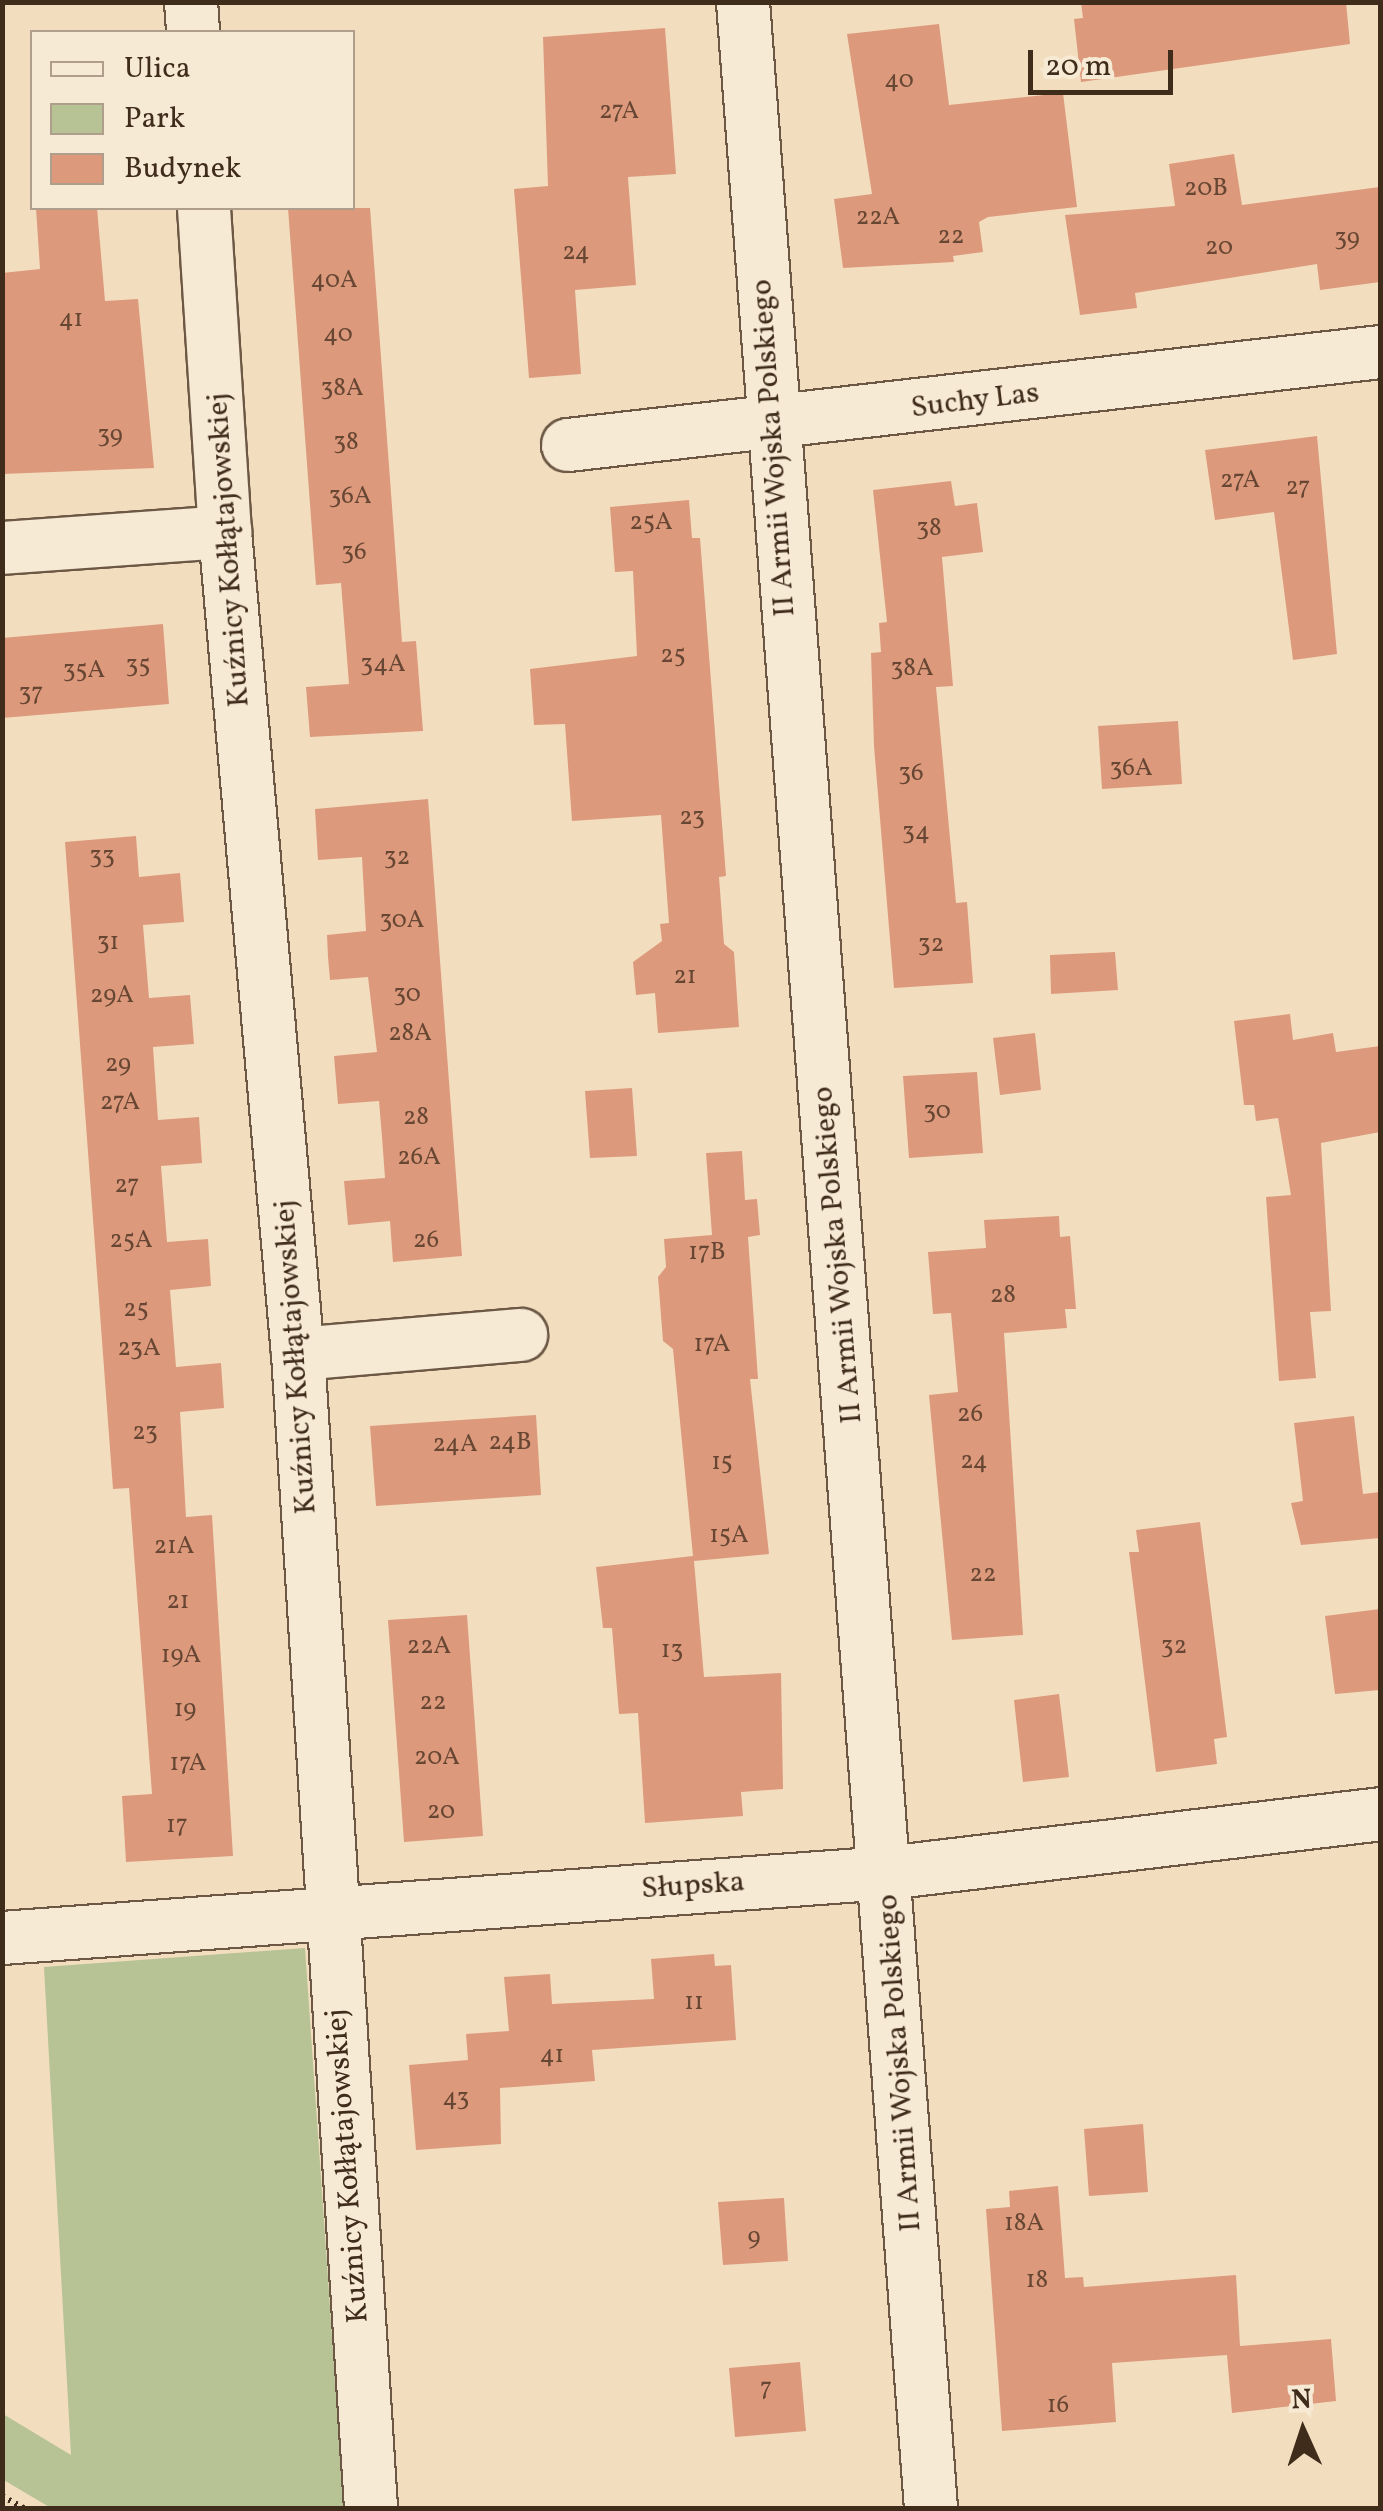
<!DOCTYPE html>
<html>
<head>
<meta charset="utf-8">
<style>
	body { margin:0 }
	#map { position:relative; width:1383px; height:2511px; overflow:hidden; background:#f2debf; font-family:Vollkorn,serif }
	div>[style] { position:absolute }
	[style*='--x'] { left:calc(var(--x)*1px); top:calc(var(--y)*1px); width:calc(var(--w)*1px); rotate:calc(var(--a)*1deg) }
	.green>* { inset:0; background:#b7c295 }
	.building>* { inset:0; background:#dd997c }
	.path>* { height:6px; margin-top:-3px; transform-origin:0; background:repeating-linear-gradient(90deg,#402c1b 0 2.5px,transparent 0 7.5px) }
	.roads { filter:drop-shadow(2px 0 #6c5844) drop-shadow(-2px 0 #6c5844) drop-shadow(0 2px #6c5844) drop-shadow(0 -2px #6c5844) }
	.minor>* { height:52px; margin:-26px; padding:0 26px; transform-origin:26px; border-radius:26px; background:#f7ead5 }
	span { translate:-50% -50%; white-space:nowrap; text-align:center; line-height:1.15; -webkit-text-stroke:8px #f7ead5; paint-order:stroke }
	.number-label { font-size:25px; color:#674733 }
	.number-label span { -webkit-text-stroke-width:0 }
	.street-label { font-size:30px; color:#402c1b }
	.frame { position:absolute; inset:0; border:5px solid #402c1b; pointer-events:none }
	.legend { position:absolute; left:30px; top:30px; width:325px; height:180px; box-sizing:border-box; background:#f7ead5; border:2px solid #ae9e8b; margin:0; padding:12px 18px; list-style:none; font-size:30px; color:#402c1b }
	.legend li { display:flex; align-items:center; gap:20px; height:50px }
	.legend b { width:50px; border:2px solid #ae9e8b }
	.north { position:absolute; left:1253px; top:2381px; width:100px; height:100px; -webkit-text-stroke:8px #f7ead5; paint-order:stroke; rotate:357deg; font-size:28px; font-weight:700; line-height:40px; text-align:center; color:#402c1b }
	.north::after { content:''; display:block; margin:auto; width:35px; height:45px; background:#402c1b; clip-path:polygon(50% 0,100% 100%,50% 72%,0 100%) }
	.scale { position:absolute; left:1028px; top:50px; width:145px; height:45px; box-sizing:border-box; border:5px solid #402c1b; border-top:0; padding-left:12px; font-size:30px; line-height:35px; white-space:nowrap; color:#402c1b; -webkit-text-stroke:8px #f7ead5; paint-order:stroke }
</style>
</head>
<body>
<div id="map">
	<div class="green">
		<i style="clip-path:polygon(305px 1948px,344px 2508px,51px 2508px,2px 2479px,3px 2414px,71px 2455px,44px 1967px)"></i>
	</div>
	<div class="building">
		<i style="clip-path:polygon(1081px 2px,1346px 2px,1350px 44px,1081px 82px,1074px 19px,1083px 18px)"></i>
		<i style="clip-path:polygon(939px 24px,949px 105px,1063px 93px,1077px 207px,988px 217px,979px 222px,983px 252px,953px 256px,954px 262px,843px 268px,834px 199px,872px 194px,847px 34px)"></i>
		<i style="clip-path:polygon(665px 28px,676px 174px,628px 177px,636px 285px,575px 290px,581px 374px,529px 378px,514px 189px,548px 186px,543px 37px)"></i>
		<i style="clip-path:polygon(1234px 154px,1242px 205px,1380px 187px,1380px 282px,1320px 290px,1317px 264px,1135px 293px,1137px 308px,1080px 315px,1065px 215px,1175px 206px,1169px 164px)"></i>
		<i style="clip-path:polygon(36px 208px,97px 208px,105px 301px,138px 299px,154px 468px,2px 474px,2px 273px,40px 269px)"></i>
		<i style="clip-path:polygon(288px 208px,370px 208px,402px 642px,416px 641px,423px 731px,310px 737px,306px 687px,349px 684px,341px 583px,316px 585px)"></i>
		<i style="clip-path:polygon(1317px 436px,1337px 654px,1293px 660px,1274px 512px,1215px 520px,1205px 450px)"></i>
		<i style="clip-path:polygon(951px 481px,955px 506px,977px 503px,983px 552px,942px 557px,953px 686px,936px 687px,956px 903px,967px 902px,973px 983px,894px 988px,874px 746px,871px 653px,881px 652px,879px 623px,887px 622px,873px 490px)"></i>
		<i style="clip-path:polygon(689px 500px,692px 538px,700px 538px,726px 876px,719px 877px,724px 944px,734px 952px,739px 1027px,658px 1033px,655px 993px,636px 995px,633px 962px,662px 941px,660px 924px,669px 923px,661px 815px,572px 821px,565px 724px,534px 725px,530px 669px,637px 656px,633px 571px,615px 572px,610px 507px)"></i>
		<i style="clip-path:polygon(163px 624px,169px 704px,2px 718px,2px 638px)"></i>
		<i style="clip-path:polygon(1178px 721px,1182px 784px,1102px 789px,1098px 726px)"></i>
		<i style="clip-path:polygon(428px 799px,462px 1256px,393px 1262px,390px 1221px,348px 1225px,344px 1181px,385px 1178px,382px 1137px,379px 1101px,338px 1104px,334px 1056px,377px 1052px,368px 977px,330px 980px,328px 957px,327px 935px,366px 931px,362px 857px,318px 860px,315px 809px)"></i>
		<i style="clip-path:polygon(136px 836px,139px 877px,180px 873px,184px 922px,143px 925px,149px 998px,190px 995px,194px 1044px,153px 1047px,158px 1120px,199px 1117px,202px 1163px,161px 1166px,167px 1242px,208px 1239px,211px 1286px,170px 1290px,176px 1367px,221px 1363px,224px 1408px,180px 1412px,186px 1517px,212px 1515px,233px 1856px,126px 1862px,122px 1796px,152px 1794px,129px 1488px,113px 1489px,65px 842px)"></i>
		<i style="clip-path:polygon(1115px 952px,1118px 990px,1051px 994px,1050px 955px)"></i>
		<i style="clip-path:polygon(1290px 1014px,1293px 1040px,1333px 1033px,1336px 1052px,1380px 1046px,1380px 1132px,1321px 1143px,1331px 1311px,1310px 1312px,1316px 1378px,1279px 1381px,1266px 1197px,1291px 1195px,1278px 1118px,1256px 1121px,1254px 1105px,1244px 1105px,1234px 1021px)"></i>
		<i style="clip-path:polygon(1035px 1033px,1041px 1090px,1000px 1095px,993px 1038px)"></i>
		<i style="clip-path:polygon(977px 1072px,983px 1153px,909px 1158px,903px 1076px)"></i>
		<i style="clip-path:polygon(632px 1088px,637px 1156px,590px 1158px,585px 1091px)"></i>
		<i style="clip-path:polygon(742px 1151px,745px 1200px,757px 1199px,760px 1235px,748px 1237px,758px 1379px,750px 1379px,769px 1554px,694px 1561px,704px 1677px,781px 1673px,783px 1789px,741px 1792px,743px 1816px,645px 1823px,638px 1713px,619px 1714px,612px 1628px,603px 1628px,596px 1567px,693px 1556px,673px 1349px,663px 1341px,658px 1277px,666px 1267px,664px 1239px,712px 1235px,706px 1153px)"></i>
		<i style="clip-path:polygon(1059px 1216px,1060px 1237px,1070px 1236px,1076px 1309px,1065px 1309px,1067px 1328px,1004px 1333px,1023px 1635px,952px 1640px,929px 1395px,958px 1392px,951px 1313px,933px 1314px,928px 1252px,986px 1248px,984px 1220px)"></i>
		<i style="clip-path:polygon(536px 1415px,541px 1495px,376px 1506px,370px 1426px)"></i>
		<i style="clip-path:polygon(1354px 1416px,1363px 1494px,1380px 1492px,1380px 1538px,1301px 1545px,1291px 1503px,1303px 1501px,1294px 1423px)"></i>
		<i style="clip-path:polygon(1200px 1522px,1227px 1737px,1214px 1739px,1217px 1764px,1156px 1772px,1129px 1552px,1139px 1552px,1136px 1530px)"></i>
		<i style="clip-path:polygon(1380px 1609px,1380px 1690px,1335px 1694px,1325px 1616px)"></i>
		<i style="clip-path:polygon(467px 1615px,483px 1836px,404px 1842px,388px 1620px)"></i>
		<i style="clip-path:polygon(1059px 1694px,1069px 1777px,1023px 1782px,1014px 1700px)"></i>
		<i style="clip-path:polygon(714px 1954px,715px 1966px,731px 1965px,736px 2040px,592px 2050px,595px 2081px,500px 2088px,501px 2144px,416px 2150px,409px 2065px,468px 2060px,466px 2034px,509px 2031px,504px 1977px,550px 1974px,552px 2004px,654px 1999px,651px 1959px)"></i>
		<i style="clip-path:polygon(1143px 2124px,1148px 2192px,1089px 2196px,1084px 2129px)"></i>
		<i style="clip-path:polygon(1058px 2186px,1065px 2278px,1083px 2277px,1084px 2287px,1236px 2275px,1240px 2346px,1331px 2339px,1336px 2401px,1232px 2413px,1227px 2355px,1112px 2363px,1116px 2422px,1002px 2431px,986px 2209px,1010px 2207px,1009px 2191px)"></i>
		<i style="clip-path:polygon(784px 2198px,788px 2261px,723px 2265px,718px 2202px)"></i>
		<i style="clip-path:polygon(800px 2362px,806px 2431px,735px 2437px,729px 2368px)"></i>
	</div>
	<div class="path">
		<i style="--x:2;--y:2496;--w:25;--a:29"></i>
	</div>
	<div class="roads">
		<div class="minor">
			<i style="--x:191;--y:2;--w:30;--a:86"></i>
			<i style="--x:743;--y:2;--w:2513;--a:85.71"></i>
			<i style="--x:204;--y:208;--w:325;--a:86.3"></i>
			<i style="--x:225;--y:532;--w:825;--a:84.93"></i>
			<i style="--x:298;--y:1354;--w:1156;--a:86.38"></i>
			<i style="--x:568;--y:445;--w:817;--a:-6.53"></i>
			<i style="--x:2;--y:548;--w:224;--a:-4.1"></i>
			<i style="--x:298;--y:1354;--w:224;--a:-4.9"></i>
			<i style="--x:2;--y:1938;--w:887;--a:-4.2"></i>
			<i style="--x:887;--y:1873;--w:497;--a:-6.8"></i>
		</div>
	</div>
	<div class="number-label">
		<span style="left:899px;top:81px">40</span>
		<span style="left:619px;top:112px">27A</span>
		<span style="left:1206px;top:189px">20B</span>
		<span style="left:878px;top:218px">22A</span>
		<span style="left:951px;top:237px">22</span>
		<span style="left:1347px;top:239px">39</span>
		<span style="left:1219px;top:248px">20</span>
		<span style="left:576px;top:253px">24</span>
		<span style="left:334px;top:281px">40A</span>
		<span style="left:71px;top:320px">41</span>
		<span style="left:338px;top:335px">40</span>
		<span style="left:342px;top:389px">38A</span>
		<span style="left:110px;top:436px">39</span>
		<span style="left:346px;top:443px">38</span>
		<span style="left:1240px;top:481px">27A</span>
		<span style="left:1298px;top:488px">27</span>
		<span style="left:350px;top:497px">36A</span>
		<span style="left:651px;top:523px">25A</span>
		<span style="left:929px;top:529px">38</span>
		<span style="left:354px;top:553px">36</span>
		<span style="left:673px;top:656px">25</span>
		<span style="left:383px;top:665px">34A</span>
		<span style="left:138px;top:666px">35</span>
		<span style="left:912px;top:669px">38A</span>
		<span style="left:84px;top:671px">35A</span>
		<span style="left:31px;top:694px">37</span>
		<span style="left:1131px;top:769px">36A</span>
		<span style="left:911px;top:774px">36</span>
		<span style="left:692px;top:818px">23</span>
		<span style="left:916px;top:833px">34</span>
		<span style="left:102px;top:857px">33</span>
		<span style="left:397px;top:858px">32</span>
		<span style="left:402px;top:921px">30A</span>
		<span style="left:108px;top:943px">31</span>
		<span style="left:931px;top:945px">32</span>
		<span style="left:685px;top:977px">21</span>
		<span style="left:407px;top:995px">30</span>
		<span style="left:112px;top:996px">29A</span>
		<span style="left:410px;top:1034px">28A</span>
		<span style="left:118px;top:1065px">29</span>
		<span style="left:120px;top:1103px">27A</span>
		<span style="left:937px;top:1112px">30</span>
		<span style="left:416px;top:1118px">28</span>
		<span style="left:419px;top:1158px">26A</span>
		<span style="left:127px;top:1186px">27</span>
		<span style="left:131px;top:1241px">25A</span>
		<span style="left:426px;top:1241px">26</span>
		<span style="left:707px;top:1253px">17B</span>
		<span style="left:1003px;top:1296px">28</span>
		<span style="left:136px;top:1310px">25</span>
		<span style="left:712px;top:1345px">17A</span>
		<span style="left:139px;top:1349px">23A</span>
		<span style="left:970px;top:1415px">26</span>
		<span style="left:145px;top:1433px">23</span>
		<span style="left:510px;top:1443px">24B</span>
		<span style="left:455px;top:1445px">24A</span>
		<span style="left:974px;top:1462px">24</span>
		<span style="left:722px;top:1463px">15</span>
		<span style="left:729px;top:1536px">15A</span>
		<span style="left:174px;top:1547px">21A</span>
		<span style="left:983px;top:1575px">22</span>
		<span style="left:178px;top:1602px">21</span>
		<span style="left:429px;top:1647px">22A</span>
		<span style="left:1174px;top:1647px">32</span>
		<span style="left:672px;top:1651px">13</span>
		<span style="left:181px;top:1656px">19A</span>
		<span style="left:433px;top:1703px">22</span>
		<span style="left:185px;top:1710px">19</span>
		<span style="left:437px;top:1758px">20A</span>
		<span style="left:188px;top:1764px">17A</span>
		<span style="left:441px;top:1812px">20</span>
		<span style="left:177px;top:1826px">17</span>
		<span style="left:694px;top:2003px">11</span>
		<span style="left:552px;top:2056px">41</span>
		<span style="left:456px;top:2099px">43</span>
		<span style="left:1024px;top:2224px">18A</span>
		<span style="left:754px;top:2238px">9</span>
		<span style="left:1037px;top:2281px">18</span>
		<span style="left:766px;top:2389px">7</span>
		<span style="left:1058px;top:2406px">16</span>
	</div>
	<div class="street-label">
		<span style="left:975px;top:401px;rotate:-7deg">Suchy Las</span>
		<span style="left:774px;top:448px;rotate:-94deg">II Armii Wojska Polskiego</span>
		<span style="left:229px;top:550px;rotate:-94deg">Kuźnicy Kołłątajowskiej</span>
		<span style="left:838px;top:1255px;rotate:-95deg">II Armii Wojska Polskiego</span>
		<span style="left:296px;top:1357px;rotate:-94deg">Kuźnicy Kołłątajowskiej</span>
		<span style="left:693px;top:1886px;rotate:-4deg">Słupska</span>
		<span style="left:900px;top:2063px;rotate:-94deg">II Armii Wojska Polskiego</span>
		<span style="left:348px;top:2166px;rotate:-94deg">Kuźnicy Kołłątajowskiej</span>
	</div>
	<div class="frame"></div>
	<ul class="legend">
	<li><b style="height:12px;background:#f7ead5"></b>Ulica</li>
	<li><b style="height:28px;background:#b7c295"></b>Park</li>
	<li><b style="height:28px;background:#dd997c"></b>Budynek</li>
	</ul>
	<div class="north">N</div>
	<div class="scale">20 m</div>
</div>
</body>
</html>
